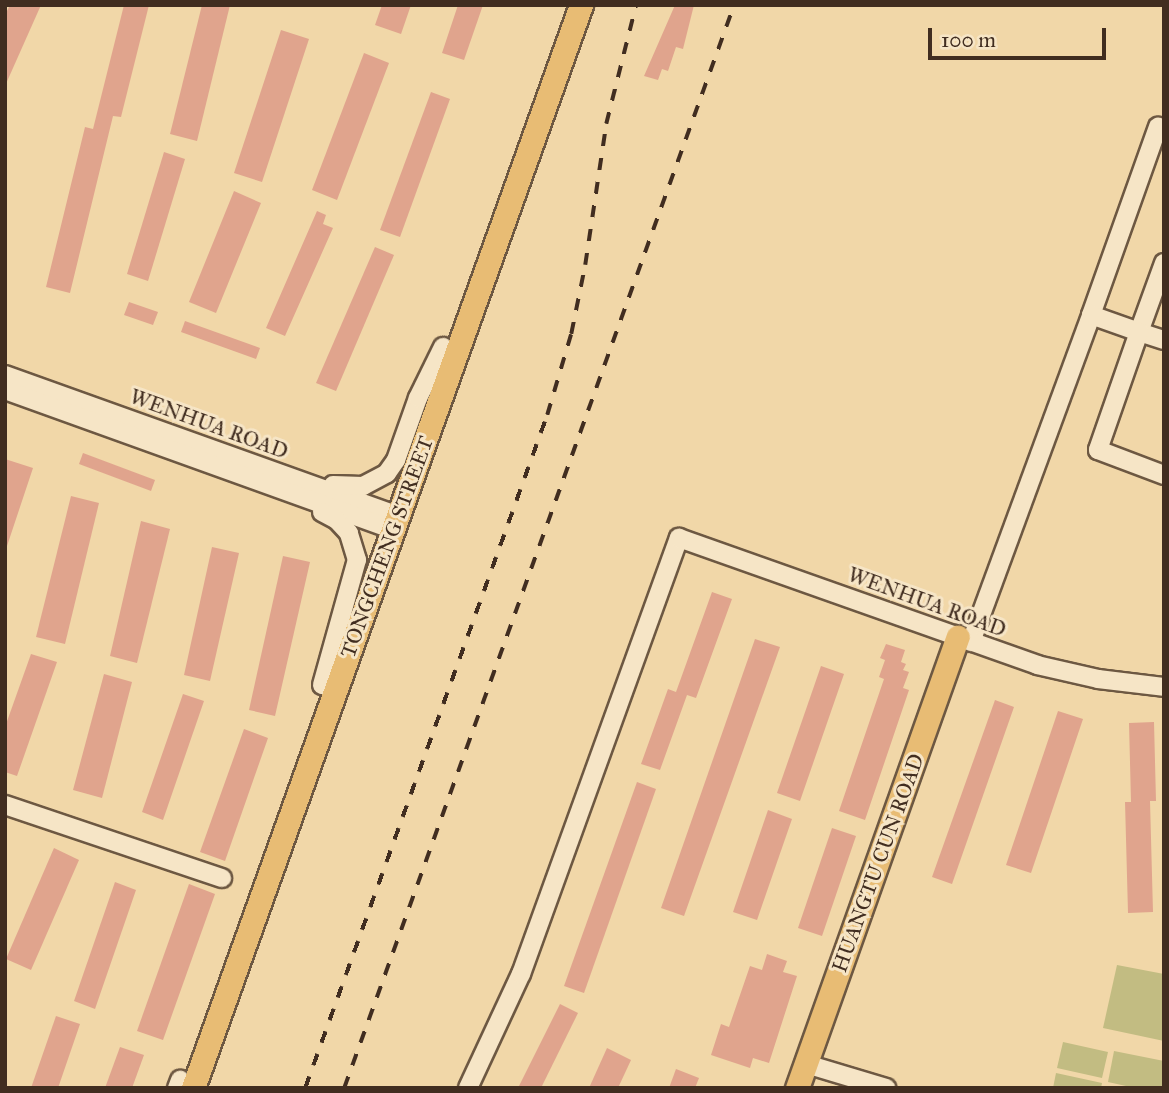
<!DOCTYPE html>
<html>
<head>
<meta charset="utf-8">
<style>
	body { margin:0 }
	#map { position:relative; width:1169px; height:1093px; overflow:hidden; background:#f1d7a8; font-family:"IM FELL Great Primer",serif }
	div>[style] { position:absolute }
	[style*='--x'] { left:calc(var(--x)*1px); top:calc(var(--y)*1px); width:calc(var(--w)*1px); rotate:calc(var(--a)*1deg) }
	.green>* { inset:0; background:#c2bc82 }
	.building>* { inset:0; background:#e0a48d }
	.roads { filter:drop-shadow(2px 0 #6d5842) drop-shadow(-2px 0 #6d5842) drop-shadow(0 2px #6d5842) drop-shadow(0 -2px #6d5842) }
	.minor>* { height:18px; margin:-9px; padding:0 9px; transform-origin:9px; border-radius:9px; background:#f6e5c6 }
	.major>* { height:23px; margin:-11.5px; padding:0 11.5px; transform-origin:11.5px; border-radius:11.5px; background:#e8bc74 }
	.rail>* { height:3.5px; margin-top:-1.75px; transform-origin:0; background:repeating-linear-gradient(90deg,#412d20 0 12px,transparent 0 24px) }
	span { translate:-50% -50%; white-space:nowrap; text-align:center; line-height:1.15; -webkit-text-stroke:6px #f6e5c6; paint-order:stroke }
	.street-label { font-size:21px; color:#412d20 }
	.frame { position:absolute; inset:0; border:7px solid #412d20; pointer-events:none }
	.scale { position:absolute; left:928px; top:28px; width:178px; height:32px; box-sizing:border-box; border:4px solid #412d20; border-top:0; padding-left:9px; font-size:21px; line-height:24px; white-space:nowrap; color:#412d20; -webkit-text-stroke:5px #f6e5c6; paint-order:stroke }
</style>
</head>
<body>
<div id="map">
	<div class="green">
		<i style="clip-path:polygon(1117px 965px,1164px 974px,1164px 1041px,1103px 1028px)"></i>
		<i style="clip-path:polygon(1063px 1042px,1108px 1052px,1102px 1078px,1057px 1068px)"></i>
		<i style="clip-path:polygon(1114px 1051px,1164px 1061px,1164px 1088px,1135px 1088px,1108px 1082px)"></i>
		<i style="clip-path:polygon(1056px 1073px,1102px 1083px,1101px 1088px,1053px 1088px)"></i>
	</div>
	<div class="building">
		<i style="clip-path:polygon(10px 5px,41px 5px,5px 86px,5px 15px)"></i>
		<i style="clip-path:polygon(124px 5px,149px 5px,121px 117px,113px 116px,70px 293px,46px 287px,85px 127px,93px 129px)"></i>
		<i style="clip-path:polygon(202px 5px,230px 5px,197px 141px,170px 134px)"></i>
		<i style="clip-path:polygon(382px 5px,411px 5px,401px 34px,375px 25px)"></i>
		<i style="clip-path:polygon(458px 5px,483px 5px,464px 60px,442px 53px)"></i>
		<i style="clip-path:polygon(675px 5px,694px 5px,683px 49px,676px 47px,668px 71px,662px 69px,658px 80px,644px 76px)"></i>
		<i style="clip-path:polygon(281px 30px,309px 39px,262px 182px,234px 173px)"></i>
		<i style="clip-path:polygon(364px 53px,389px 63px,337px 200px,312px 190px)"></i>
		<i style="clip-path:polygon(431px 92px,450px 99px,400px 237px,380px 230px)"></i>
		<i style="clip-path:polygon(164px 152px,185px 159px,148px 281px,127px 274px)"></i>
		<i style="clip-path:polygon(234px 191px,261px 203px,216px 313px,189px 302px)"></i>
		<i style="clip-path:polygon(317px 211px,326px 215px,323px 224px,333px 228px,285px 336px,266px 328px)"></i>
		<i style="clip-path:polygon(375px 247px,394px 255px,336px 391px,316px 383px)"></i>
		<i style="clip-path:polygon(129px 302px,158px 312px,153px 325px,124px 315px)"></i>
		<i style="clip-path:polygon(185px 321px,260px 348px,256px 359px,181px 332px)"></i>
		<i style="clip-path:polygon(83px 453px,155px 480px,151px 491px,79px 464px)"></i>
		<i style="clip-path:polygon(5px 459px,33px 468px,7px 546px,5px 546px)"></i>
		<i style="clip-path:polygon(71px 496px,99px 503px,65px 644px,36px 637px)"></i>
		<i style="clip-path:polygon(141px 521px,170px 529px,137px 663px,110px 656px)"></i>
		<i style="clip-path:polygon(212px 547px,239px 553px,210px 681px,184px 675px)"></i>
		<i style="clip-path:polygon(283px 556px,310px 562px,275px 716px,249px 710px)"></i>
		<i style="clip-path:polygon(712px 592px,732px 599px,696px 698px,687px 695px,660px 770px,641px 764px,668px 689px,676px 692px)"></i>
		<i style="clip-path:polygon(755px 639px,780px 647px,684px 916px,661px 908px)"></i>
		<i style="clip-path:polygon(886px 644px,905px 650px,901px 662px,906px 664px,903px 670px,909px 672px,903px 688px,909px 690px,865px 820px,839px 811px,884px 679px,879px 677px,885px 660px,880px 658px)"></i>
		<i style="clip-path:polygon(31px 654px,57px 662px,17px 776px,5px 772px,5px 727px)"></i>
		<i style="clip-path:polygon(821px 666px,844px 674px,800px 801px,777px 793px)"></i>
		<i style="clip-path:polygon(104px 674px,132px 682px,102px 798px,73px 790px)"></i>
		<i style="clip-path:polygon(183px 694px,204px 701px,163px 820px,142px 812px)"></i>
		<i style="clip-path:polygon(995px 700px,1014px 707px,952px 884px,932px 877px)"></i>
		<i style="clip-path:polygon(1058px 711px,1083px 719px,1031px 873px,1006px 865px)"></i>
		<i style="clip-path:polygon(1154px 722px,1156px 801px,1150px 801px,1153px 912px,1128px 913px,1125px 802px,1131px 802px,1129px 723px)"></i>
		<i style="clip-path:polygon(244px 729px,268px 738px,225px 861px,200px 852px)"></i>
		<i style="clip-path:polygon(637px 782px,656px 789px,584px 993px,564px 986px)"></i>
		<i style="clip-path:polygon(768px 810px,792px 819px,757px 920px,733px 912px)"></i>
		<i style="clip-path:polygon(832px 828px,856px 836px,822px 936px,798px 928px)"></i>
		<i style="clip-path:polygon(54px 848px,79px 860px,31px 970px,6px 959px)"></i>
		<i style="clip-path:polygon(115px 882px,136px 890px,95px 1009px,74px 1001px)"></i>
		<i style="clip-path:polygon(189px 884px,215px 894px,163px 1040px,137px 1031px)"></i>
		<i style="clip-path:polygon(767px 954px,787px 961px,783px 972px,797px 976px,769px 1063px,753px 1058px,750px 1068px,711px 1055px,721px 1024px,729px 1027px,750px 966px,762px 970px)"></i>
		<i style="clip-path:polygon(560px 1004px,578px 1013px,541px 1088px,518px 1088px)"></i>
		<i style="clip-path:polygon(56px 1016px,80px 1024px,58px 1088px,31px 1088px)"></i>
		<i style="clip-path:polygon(120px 1047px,144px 1055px,132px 1088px,105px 1088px)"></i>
		<i style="clip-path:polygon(607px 1048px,631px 1060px,618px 1088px,589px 1088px)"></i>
		<i style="clip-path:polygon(676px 1069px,699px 1078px,695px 1088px,669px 1088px)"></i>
	</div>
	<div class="roads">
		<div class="minor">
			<i style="--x:1164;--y:263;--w:73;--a:109.9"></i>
			<i style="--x:1139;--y:332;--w:26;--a:18"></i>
			<i style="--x:1091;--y:315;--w:200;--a:-70.4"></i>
			<i style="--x:5;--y:375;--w:418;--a:19.7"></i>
			<i style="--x:5;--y:390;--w:412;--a:19.8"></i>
			<i style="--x:333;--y:485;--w:30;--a:2"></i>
			<i style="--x:363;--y:486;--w:27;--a:-28"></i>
			<i style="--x:387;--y:473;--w:16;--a:-55"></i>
			<i style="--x:396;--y:460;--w:66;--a:-70.5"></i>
			<i style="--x:418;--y:398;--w:57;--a:-63.9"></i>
			<i style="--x:971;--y:642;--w:348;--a:-69.8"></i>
			<i style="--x:1091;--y:315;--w:51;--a:19.5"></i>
			<i style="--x:1139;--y:332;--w:125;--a:109.2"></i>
			<i style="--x:1098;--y:450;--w:71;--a:20.7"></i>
			<i style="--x:322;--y:685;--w:130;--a:-74.4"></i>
			<i style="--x:357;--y:560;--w:28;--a:-107"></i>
			<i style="--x:349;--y:533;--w:18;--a:-133"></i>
			<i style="--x:337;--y:520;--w:17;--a:-152"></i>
			<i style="--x:5;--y:805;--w:229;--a:18.6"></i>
			<i style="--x:806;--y:1064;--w:84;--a:16.7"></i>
			<i style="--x:177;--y:1088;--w:9;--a:-69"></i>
			<i style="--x:468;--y:1088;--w:126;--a:-65.1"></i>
			<i style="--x:521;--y:974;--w:464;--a:-70.1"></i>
			<i style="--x:679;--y:538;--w:380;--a:19.5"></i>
			<i style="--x:1037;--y:665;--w:63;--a:12.9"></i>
			<i style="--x:1098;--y:679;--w:66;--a:6.9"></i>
		</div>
		<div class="major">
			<i style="--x:193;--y:1088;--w:1150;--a:-70.29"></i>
			<i style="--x:797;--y:1088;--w:479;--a:-70.4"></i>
		</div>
	</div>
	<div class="rail">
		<i style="--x:305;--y:1088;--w:715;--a:-70.22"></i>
		<i style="--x:547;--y:415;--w:84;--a:-73.5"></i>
		<i style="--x:571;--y:334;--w:70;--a:-78.5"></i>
		<i style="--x:585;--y:265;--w:143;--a:-81.5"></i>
		<i style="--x:606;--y:124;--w:123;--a:-75.9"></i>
		<i style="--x:344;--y:1088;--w:1151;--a:-70.2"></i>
	</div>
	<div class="street-label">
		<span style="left:209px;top:424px;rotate:20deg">WENHUA ROAD</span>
		<span style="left:387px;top:547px;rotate:-70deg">TONGCHENG STREET</span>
		<span style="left:927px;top:602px;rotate:20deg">WENHUA ROAD</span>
		<span style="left:878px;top:863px;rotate:-70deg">HUANGTU CUN ROAD</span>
	</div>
	<div class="frame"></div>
	<div class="scale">100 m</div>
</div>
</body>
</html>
